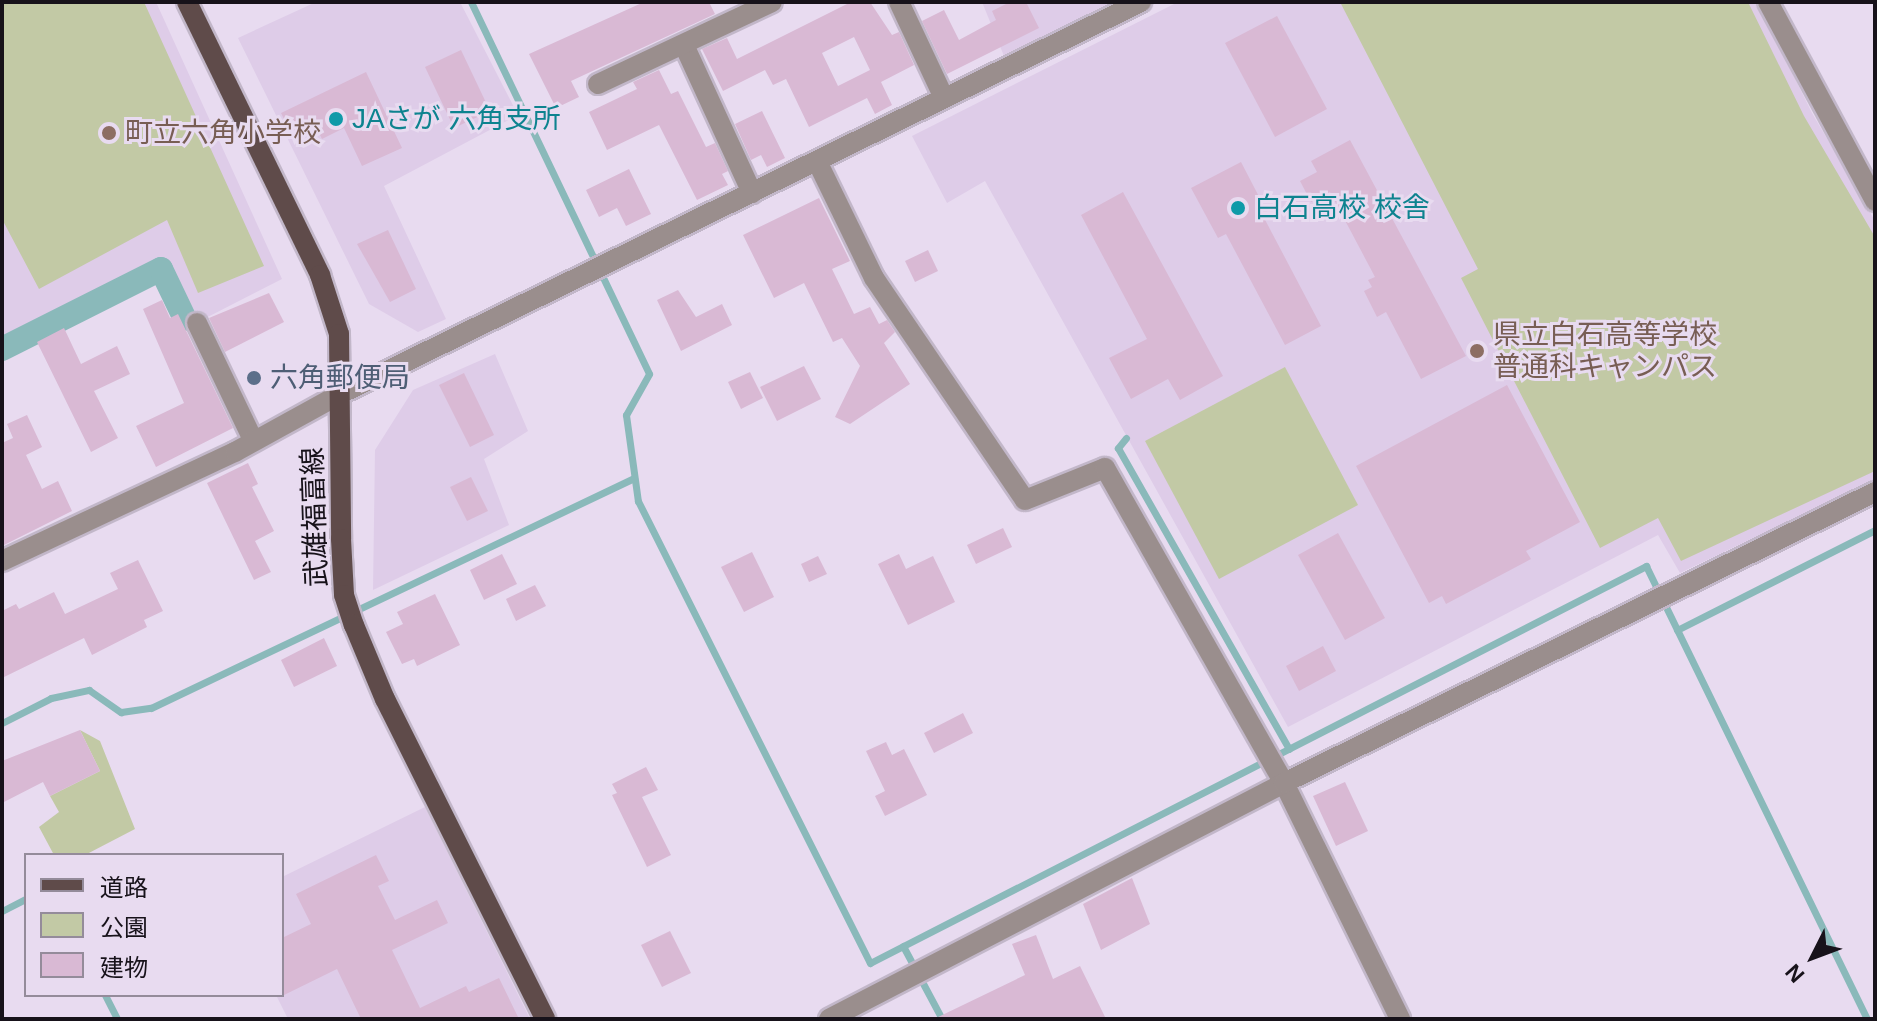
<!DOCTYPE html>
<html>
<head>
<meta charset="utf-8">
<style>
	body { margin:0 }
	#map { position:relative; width:1877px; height:1021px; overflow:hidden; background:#e8dbf0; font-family:Arial,"Noto Sans JP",sans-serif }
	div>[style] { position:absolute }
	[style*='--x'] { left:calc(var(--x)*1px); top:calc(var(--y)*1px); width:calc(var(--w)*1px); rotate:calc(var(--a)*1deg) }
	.built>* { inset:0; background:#decce8 }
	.green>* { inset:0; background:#c2c9a5 }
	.stream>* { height:7px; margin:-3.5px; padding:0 3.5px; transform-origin:3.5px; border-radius:3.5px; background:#8ab9ba }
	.canal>* { height:24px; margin:-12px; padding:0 12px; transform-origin:12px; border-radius:12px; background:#8ab9ba }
	.building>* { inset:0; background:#d9b9d4 }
	.roads { filter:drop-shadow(2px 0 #c2b7c9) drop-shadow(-2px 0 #c2b7c9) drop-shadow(0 2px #c2b7c9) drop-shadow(0 -2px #c2b7c9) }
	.minor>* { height:20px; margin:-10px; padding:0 10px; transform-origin:10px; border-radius:10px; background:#9a8e8d }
	.major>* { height:20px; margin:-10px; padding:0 10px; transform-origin:10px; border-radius:10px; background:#5f4b4a }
	.dots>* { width:22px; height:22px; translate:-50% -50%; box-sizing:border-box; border:4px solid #e8dbf0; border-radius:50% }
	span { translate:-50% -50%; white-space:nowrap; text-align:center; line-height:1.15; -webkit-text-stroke:6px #e8dbf0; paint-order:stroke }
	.culture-label { font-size:28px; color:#0d838f }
	.left { translate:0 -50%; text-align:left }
	.education-label { font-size:28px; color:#785e54 }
	.service-label { font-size:28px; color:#4e5e75 }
	.street-label { font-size:28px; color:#17121a }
	.frame { position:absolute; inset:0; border:4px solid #17121a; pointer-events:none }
	.legend { position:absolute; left:24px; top:853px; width:260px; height:144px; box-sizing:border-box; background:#e8dbf0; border:2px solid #948b9a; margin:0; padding:10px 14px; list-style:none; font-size:24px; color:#17121a }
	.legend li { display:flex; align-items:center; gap:16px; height:40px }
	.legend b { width:40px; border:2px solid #948b9a }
	.north { position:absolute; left:1773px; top:917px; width:80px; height:80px; -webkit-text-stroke:6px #e8dbf0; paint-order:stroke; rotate:228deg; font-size:22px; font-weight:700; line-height:32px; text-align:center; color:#17121a }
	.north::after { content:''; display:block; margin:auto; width:28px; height:36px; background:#17121a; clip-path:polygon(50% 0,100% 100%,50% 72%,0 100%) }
</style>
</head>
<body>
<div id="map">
	<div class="built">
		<i style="clip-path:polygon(2px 2px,156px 2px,282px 279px,194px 324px,162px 263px,2px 342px)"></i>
		<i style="clip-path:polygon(316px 2px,460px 2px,518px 115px,384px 186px,446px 319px,418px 332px,369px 304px,238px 38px)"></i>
		<i style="clip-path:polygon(982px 2px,1113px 2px,1004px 56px)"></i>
		<i style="clip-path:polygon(1178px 2px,1757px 2px,1812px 113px,1875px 221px,1875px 480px,1680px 573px,1658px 535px,1288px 727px,985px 181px,947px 203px,912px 136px)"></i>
		<i style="clip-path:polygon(495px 354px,528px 431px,484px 459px,509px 525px,373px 590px,375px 450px,413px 390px)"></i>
		<i style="clip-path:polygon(425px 807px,530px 1019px,288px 1019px,276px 995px,282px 995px,282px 877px)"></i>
	</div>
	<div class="green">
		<i style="clip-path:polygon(2px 2px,144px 2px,264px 266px,198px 293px,167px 220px,39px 289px,2px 219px)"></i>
		<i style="clip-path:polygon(1340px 2px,1748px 2px,1804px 116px,1875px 237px,1875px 471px,1681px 561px,1658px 518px,1600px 548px,1461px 278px,1478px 269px)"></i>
		<i style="clip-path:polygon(1285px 367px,1358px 505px,1219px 579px,1145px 441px)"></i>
		<i style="clip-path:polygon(80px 730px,100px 741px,135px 829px,85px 855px,54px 855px,39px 827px,59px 812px,50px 796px,100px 771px)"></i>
	</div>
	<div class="stream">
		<i style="--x:471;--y:2;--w:412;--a:64.4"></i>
		<i style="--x:649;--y:374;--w:47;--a:119.3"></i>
		<i style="--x:626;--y:415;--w:87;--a:82.1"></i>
		<i style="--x:638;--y:501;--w:517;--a:63.34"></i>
		<i style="--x:870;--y:963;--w:872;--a:-27.09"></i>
		<i style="--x:1646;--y:566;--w:504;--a:63.99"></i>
		<i style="--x:1126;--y:438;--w:13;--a:129"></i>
		<i style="--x:1118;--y:448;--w:346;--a:60.4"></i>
		<i style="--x:1677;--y:630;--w:222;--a:-26.8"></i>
		<i style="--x:2;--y:723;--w:55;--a:-27"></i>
		<i style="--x:51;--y:698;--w:39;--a:-12"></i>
		<i style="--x:89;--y:690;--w:39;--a:35"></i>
		<i style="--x:121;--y:712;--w:30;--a:-8"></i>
		<i style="--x:151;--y:708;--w:535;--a:-25.46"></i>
		<i style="--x:2;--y:911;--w:27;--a:-27"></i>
		<i style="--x:903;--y:946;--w:83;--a:61.9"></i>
		<i style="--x:105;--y:995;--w:27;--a:63"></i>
	</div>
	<div class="canal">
		<i style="--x:2;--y:349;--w:178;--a:-26.7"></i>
		<i style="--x:161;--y:269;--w:55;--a:64.4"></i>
	</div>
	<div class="building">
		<i style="clip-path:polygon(644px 2px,709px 2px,715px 14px,571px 81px,579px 97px,556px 108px,529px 54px)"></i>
		<i style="clip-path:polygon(evenodd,851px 2px,870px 2px,892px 35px,899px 32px,914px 65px,881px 82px,892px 105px,875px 114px,867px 98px,809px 127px,786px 79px,773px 85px,765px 70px,723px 91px,702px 49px,727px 38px,737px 59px,851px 2px,854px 37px,870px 70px,838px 86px,822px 53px,854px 37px)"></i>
		<i style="clip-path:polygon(1010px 2px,1026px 2px,1039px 28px,947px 74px,922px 21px,944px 10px,959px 40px,996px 20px,992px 11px)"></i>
		<i style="clip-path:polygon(1277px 16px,1327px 109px,1275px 137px,1225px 43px)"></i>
		<i style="clip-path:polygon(461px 50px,490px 111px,454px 128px,425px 67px)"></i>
		<i style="clip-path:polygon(659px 70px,671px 94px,678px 91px,706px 147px,715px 143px,728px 171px,722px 174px,728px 185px,697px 200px,659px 125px,607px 150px,589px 112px,637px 89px,633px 82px)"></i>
		<i style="clip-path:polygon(366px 72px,402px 148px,362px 166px,344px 128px,322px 139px,315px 125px,292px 135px,281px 113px)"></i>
		<i style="clip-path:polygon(762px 111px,785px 158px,767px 167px,761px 155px,751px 160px,735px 124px)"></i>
		<i style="clip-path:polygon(1350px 140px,1466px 356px,1421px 379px,1386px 312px,1377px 317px,1364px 291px,1372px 287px,1368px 280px,1375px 277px,1330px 192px,1311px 202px,1300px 181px,1317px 172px,1311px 161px)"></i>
		<i style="clip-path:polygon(1241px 162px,1267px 212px,1262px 214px,1321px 326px,1285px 345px,1226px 234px,1218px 238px,1191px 188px)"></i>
		<i style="clip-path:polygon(629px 169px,651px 214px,626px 226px,617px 208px,599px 217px,586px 190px)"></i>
		<i style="clip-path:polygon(1123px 192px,1223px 376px,1180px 400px,1168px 379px,1131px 399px,1109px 358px,1147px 339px,1081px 215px)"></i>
		<i style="clip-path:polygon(819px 198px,850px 261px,832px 269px,854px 314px,870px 307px,879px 324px,887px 320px,895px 332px,884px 343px,910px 384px,850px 424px,835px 417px,860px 366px,842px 338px,833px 342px,804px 283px,774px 298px,743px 235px)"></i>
		<i style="clip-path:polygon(388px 230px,416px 289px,390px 302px,357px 244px)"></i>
		<i style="clip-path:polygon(928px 250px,938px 271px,915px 282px,905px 261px)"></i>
		<i style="clip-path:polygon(678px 290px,696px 317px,722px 304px,732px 325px,681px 351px,657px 300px)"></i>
		<i style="clip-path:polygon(269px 293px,284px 322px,225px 352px,209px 318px)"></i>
		<i style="clip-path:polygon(162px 300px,170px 318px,178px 314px,233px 428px,156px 467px,136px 426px,184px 403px,143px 309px)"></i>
		<i style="clip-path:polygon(64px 328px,81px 364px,117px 346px,130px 374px,94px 391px,118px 438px,91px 452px,37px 342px)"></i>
		<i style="clip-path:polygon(804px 366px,821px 399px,777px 421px,760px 387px)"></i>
		<i style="clip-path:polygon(750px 372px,763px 398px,741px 409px,728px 382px)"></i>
		<i style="clip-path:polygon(464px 373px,494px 435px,470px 447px,439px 385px)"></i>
		<i style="clip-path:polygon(1507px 385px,1580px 522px,1526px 551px,1531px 559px,1446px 604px,1442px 596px,1429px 603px,1356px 466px)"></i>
		<i style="clip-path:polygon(27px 415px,42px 447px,26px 455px,42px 489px,58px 481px,72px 511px,2px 546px,2px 443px,13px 438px,7px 424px)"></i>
		<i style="clip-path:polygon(248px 463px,258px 484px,252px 487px,274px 531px,255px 541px,271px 572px,254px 580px,207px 483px)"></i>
		<i style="clip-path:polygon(471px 477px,488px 511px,467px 521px,450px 487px)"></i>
		<i style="clip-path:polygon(1003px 528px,1012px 547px,976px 564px,967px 545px)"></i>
		<i style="clip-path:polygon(1338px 533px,1385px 618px,1345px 640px,1298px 555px)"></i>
		<i style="clip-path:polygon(752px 552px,774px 597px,744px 612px,721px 567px)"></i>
		<i style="clip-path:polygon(502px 554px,517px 584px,484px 600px,470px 570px)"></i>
		<i style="clip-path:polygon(899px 554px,906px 569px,933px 556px,955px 602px,908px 625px,878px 564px)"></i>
		<i style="clip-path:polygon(818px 556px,827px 574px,809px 582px,801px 564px)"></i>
		<i style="clip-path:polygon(138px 560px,163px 611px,144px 620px,147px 627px,92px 655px,84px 638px,2px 678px,2px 611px,16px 604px,19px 609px,54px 592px,65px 614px,118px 589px,110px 573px)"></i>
		<i style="clip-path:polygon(535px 585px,546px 606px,516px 621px,506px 599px)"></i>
		<i style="clip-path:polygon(435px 594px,460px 645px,417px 666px,414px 659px,402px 664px,386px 632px,403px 624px,397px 612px)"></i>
		<i style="clip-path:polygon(324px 638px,337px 666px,294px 687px,281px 660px)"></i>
		<i style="clip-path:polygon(1323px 646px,1336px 671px,1299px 691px,1286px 666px)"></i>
		<i style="clip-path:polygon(963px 713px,973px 733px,934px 753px,924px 733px)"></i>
		<i style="clip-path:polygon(80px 730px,100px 771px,50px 796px,43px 782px,2px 803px,2px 761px)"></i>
		<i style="clip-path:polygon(886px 742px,892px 755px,904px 749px,927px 795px,885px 816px,875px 796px,885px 791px,866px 751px)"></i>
		<i style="clip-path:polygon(646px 767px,658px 790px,642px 797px,671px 855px,647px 867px,612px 795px,617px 793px,612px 784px)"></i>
		<i style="clip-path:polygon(1345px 782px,1368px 831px,1336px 846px,1313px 796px)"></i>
		<i style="clip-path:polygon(376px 855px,389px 881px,378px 886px,395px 920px,437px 900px,448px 923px,392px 950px,420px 1008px,466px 986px,469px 992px,499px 978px,519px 1019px,361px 1019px,337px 969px,282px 996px,282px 938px,311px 924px,296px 894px)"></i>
		<i style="clip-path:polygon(1132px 878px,1150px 924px,1101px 950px,1083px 904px)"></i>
		<i style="clip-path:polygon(670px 931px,691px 973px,662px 987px,641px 945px)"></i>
		<i style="clip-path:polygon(1036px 935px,1053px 979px,1080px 966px,1106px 1019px,934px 1019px,1025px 975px,1012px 944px)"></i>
	</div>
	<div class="roads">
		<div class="minor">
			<i style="--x:899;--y:2;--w:106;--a:64.9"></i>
			<i style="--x:1768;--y:2;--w:226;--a:61.7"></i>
			<i style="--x:684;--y:45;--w:163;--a:65.3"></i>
			<i style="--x:598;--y:84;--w:192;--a:-25.2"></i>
			<i style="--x:817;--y:161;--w:130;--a:64"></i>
			<i style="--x:874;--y:278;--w:268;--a:55.8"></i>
			<i style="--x:1025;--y:500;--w:86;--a:-21.8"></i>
			<i style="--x:1105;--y:468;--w:362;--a:60.4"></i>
			<i style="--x:1284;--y:783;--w:263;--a:63.8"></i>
			<i style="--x:197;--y:323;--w:130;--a:64.4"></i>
			<i style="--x:2;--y:561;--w:257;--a:-25.1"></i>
			<i style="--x:235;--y:452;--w:120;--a:-28.9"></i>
			<i style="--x:340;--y:394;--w:892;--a:-26.08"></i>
			<i style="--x:829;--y:1019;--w:513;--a:-27.41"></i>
			<i style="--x:1284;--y:783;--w:659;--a:-26.21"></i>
		</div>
		<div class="major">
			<i style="--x:187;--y:2;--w:304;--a:64"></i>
			<i style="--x:320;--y:275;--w:62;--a:72.1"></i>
			<i style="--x:339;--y:334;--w:205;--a:89.4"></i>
			<i style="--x:341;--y:539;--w:56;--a:86.9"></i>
			<i style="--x:344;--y:595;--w:32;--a:72"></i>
			<i style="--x:354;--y:625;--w:80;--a:67.3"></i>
			<i style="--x:385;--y:699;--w:358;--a:63.4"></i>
		</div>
	</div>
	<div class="dots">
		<i style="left:336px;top:119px;background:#0f9aa8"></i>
		<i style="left:109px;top:133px;background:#8d6e63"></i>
		<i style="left:1238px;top:208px;background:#0f9aa8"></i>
		<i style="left:1477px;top:351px;background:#8d6e63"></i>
		<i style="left:254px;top:378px;background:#5c6f8a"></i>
	</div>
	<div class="culture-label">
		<span class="left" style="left:352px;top:119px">JAさが 六角支所</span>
		<span class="left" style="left:1254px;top:208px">白石高校 校舎</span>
	</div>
	<div class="education-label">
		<span class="left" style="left:125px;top:133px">町立六角小学校</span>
		<span class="left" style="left:1493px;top:351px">県立白石高等学校<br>普通科キャンパス</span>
	</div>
	<div class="service-label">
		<span class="left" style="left:270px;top:378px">六角郵便局</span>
	</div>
	<div class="street-label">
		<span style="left:315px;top:517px;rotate:-92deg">武雄福富線</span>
	</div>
	<div class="frame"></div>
	<ul class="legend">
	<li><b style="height:10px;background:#5f4b4a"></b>道路</li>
	<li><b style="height:22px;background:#c2c9a5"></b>公園</li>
	<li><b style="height:22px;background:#d9b9d4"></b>建物</li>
	</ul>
	<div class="north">N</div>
</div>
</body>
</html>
